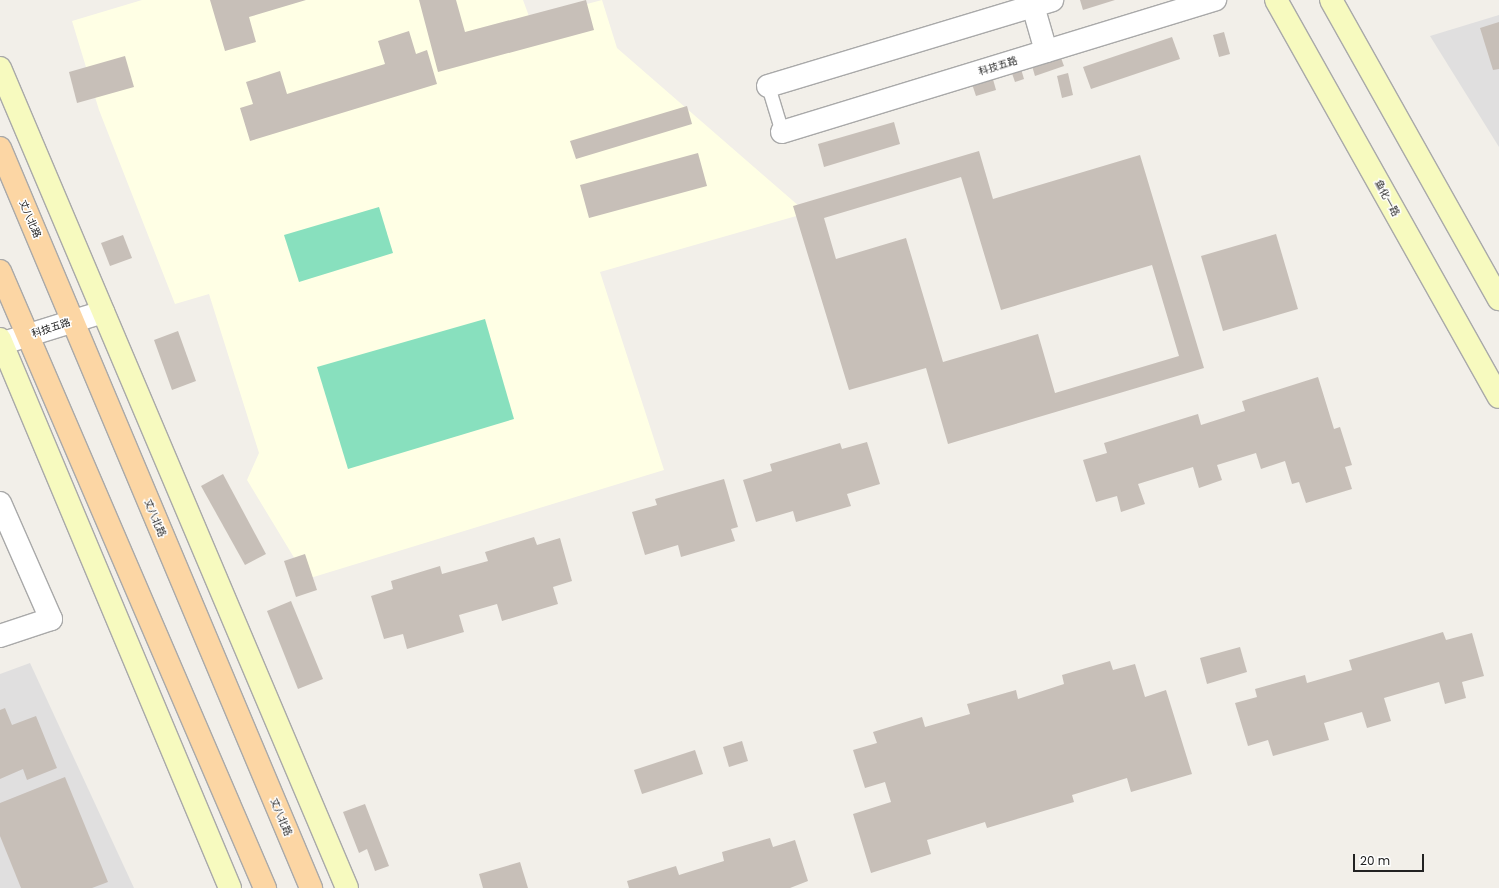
<!DOCTYPE html>
<html>
<head>
<meta charset="utf-8">
<style>
	body { margin:0 }
	#map { position:relative; width:1499px; height:888px; overflow:hidden; background:#f2efe9; font-family:Poppins,"Noto Sans SC",sans-serif }
	div>[style] { position:absolute }
	[style*='--x'] { left:calc(var(--x)*1px); top:calc(var(--y)*1px); width:calc(var(--w)*1px); rotate:calc(var(--a)*1deg) }
	.residential>* { inset:0; background:#e0dfdf }
	.education>* { inset:0; background:#ffffe5 }
	.pitch>* { inset:0; background:#88e0be }
	.building>* { inset:0; background:#c7bfb8 }
	.roads { filter:drop-shadow(1px 0 #a9a9a9) drop-shadow(-1px 0 #a9a9a9) drop-shadow(0 1px #a9a9a9) drop-shadow(0 -1px #a9a9a9) }
	.service>* { height:13px; margin:-6.5px; padding:0 6.5px; transform-origin:6.5px; border-radius:6.5px; background:#fff }
	.minor>* { height:22px; margin:-11px; padding:0 11px; transform-origin:11px; border-radius:11px; background:#fff }
	.tertiary>* { height:22px; margin:-11px; padding:0 11px; transform-origin:11px; border-radius:11px; background:#fff }
	.secondary>* { height:22px; margin:-11px; padding:0 11px; transform-origin:11px; border-radius:11px; background:#f7fabf }
	.primary>* { height:22px; margin:-11px; padding:0 11px; transform-origin:11px; border-radius:11px; background:#fcd6a4 }
	span { translate:-50% -50%; white-space:nowrap; text-align:center; line-height:1.15; -webkit-text-stroke:3px #fff; paint-order:stroke }
	.street-label { font-size:10px; color:#222 }
	.scale { position:absolute; left:1353px; top:854px; width:71px; height:18px; box-sizing:border-box; border:2px solid #222; border-top:0; padding-left:5px; font-size:12px; line-height:14px; white-space:nowrap; color:#222; -webkit-text-stroke:3px #fff; paint-order:stroke }
</style>
</head>
<body>
<div id="map">
	<div class="residential">
		<i style="clip-path:polygon(1499px 15px,1499px 147px,1430px 36px)"></i>
		<i style="clip-path:polygon(30px 663px,134px 888px,0 888px,0 674px)"></i>
	</div>
	<div class="education">
		<i style="clip-path:polygon(142px 0,523px 0,530px 19px,602px 0,617px 48px,807px 213px,600px 272px,664px 470px,307px 579px,247px 480px,259px 453px,209px 294px,175px 304px,99px 110px,72px 21px)"></i>
	</div>
	<div class="pitch">
		<i style="clip-path:polygon(379px 207px,393px 253px,299px 282px,284px 235px)"></i>
		<i style="clip-path:polygon(485px 319px,514px 419px,348px 469px,317px 367px)"></i>
	</div>
	<div class="building">
		<i style="clip-path:polygon(210px 0,306px 0,249px 17px,256px 42px,225px 51px)"></i>
		<i style="clip-path:polygon(419px 0,456px 0,465px 32px,586px 0,594px 30px,438px 72px)"></i>
		<i style="clip-path:polygon(1080px 0,1115px 0,1083px 10px)"></i>
		<i style="clip-path:polygon(1499px 22px,1499px 69px,1493px 70px,1480px 28px)"></i>
		<i style="clip-path:polygon(409px 31px,416px 54px,427px 50px,437px 84px,250px 141px,240px 108px,253px 104px,246px 82px,280px 71px,287px 94px,385px 64px,378px 41px)"></i>
		<i style="clip-path:polygon(1224px 32px,1230px 54px,1219px 57px,1213px 35px)"></i>
		<i style="clip-path:polygon(1172px 37px,1180px 59px,1091px 89px,1083px 67px)"></i>
		<i style="clip-path:polygon(1057px 47px,1064px 66px,1035px 76px,1029px 56px)"></i>
		<i style="clip-path:polygon(125px 56px,134px 87px,77px 103px,69px 72px)"></i>
		<i style="clip-path:polygon(1018px 59px,1024px 79px,1015px 82px,1008px 62px)"></i>
		<i style="clip-path:polygon(989px 65px,996px 90px,976px 96px,968px 72px)"></i>
		<i style="clip-path:polygon(1068px 73px,1073px 95px,1062px 98px,1057px 76px)"></i>
		<i style="clip-path:polygon(687px 106px,692px 124px,576px 159px,570px 141px)"></i>
		<i style="clip-path:polygon(894px 122px,900px 144px,824px 167px,818px 144px)"></i>
		<i style="clip-path:polygon(evenodd,979px 151px,993px 199px,1140px 155px,1204px 368px,948px 444px,926px 368px,849px 390px,793px 206px,979px 151px,961px 177px,1001px 310px,1152px 265px,1179px 356px,1055px 393px,1038px 334px,943px 362px,906px 238px,836px 259px,824px 218px,961px 177px)"></i>
		<i style="clip-path:polygon(698px 153px,707px 186px,589px 218px,580px 185px)"></i>
		<i style="clip-path:polygon(1276px 234px,1298px 309px,1223px 331px,1201px 256px)"></i>
		<i style="clip-path:polygon(123px 235px,132px 258px,110px 266px,101px 243px)"></i>
		<i style="clip-path:polygon(178px 331px,196px 381px,172px 390px,154px 340px)"></i>
		<i style="clip-path:polygon(1318px 377px,1334px 429px,1340px 427px,1352px 465px,1345px 467px,1352px 489px,1306px 503px,1299px 482px,1292px 484px,1285px 461px,1261px 469px,1256px 453px,1217px 465px,1222px 480px,1199px 488px,1193px 467px,1138px 484px,1145px 504px,1121px 512px,1117px 496px,1096px 502px,1083px 460px,1107px 453px,1104px 443px,1198px 414px,1201px 425px,1245px 411px,1242px 401px)"></i>
		<i style="clip-path:polygon(867px 442px,880px 484px,847px 494px,851px 506px,796px 522px,793px 511px,756px 522px,743px 480px,772px 471px,770px 464px,840px 443px,842px 449px)"></i>
		<i style="clip-path:polygon(223px 474px,266px 554px,245px 565px,201px 486px)"></i>
		<i style="clip-path:polygon(724px 479px,738px 527px,731px 529px,735px 541px,681px 557px,678px 545px,645px 555px,632px 512px,657px 505px,655px 499px)"></i>
		<i style="clip-path:polygon(534px 537px,537px 545px,560px 538px,572px 581px,553px 587px,558px 604px,502px 621px,497px 604px,459px 615px,464px 632px,407px 649px,403px 634px,384px 639px,371px 596px,393px 589px,391px 581px,440px 566px,442px 574px,488px 561px,485px 552px)"></i>
		<i style="clip-path:polygon(305px 554px,317px 590px,296px 597px,284px 561px)"></i>
		<i style="clip-path:polygon(291px 601px,323px 679px,298px 689px,267px 611px)"></i>
		<i style="clip-path:polygon(1443px 632px,1446px 640px,1472px 633px,1484px 676px,1462px 682px,1466px 698px,1445px 704px,1439px 682px,1384px 698px,1391px 721px,1367px 728px,1362px 712px,1324px 723px,1329px 740px,1273px 756px,1268px 740px,1248px 746px,1235px 703px,1257px 697px,1255px 689px,1305px 675px,1307px 683px,1352px 670px,1349px 660px)"></i>
		<i style="clip-path:polygon(1240px 647px,1247px 672px,1207px 684px,1200px 658px)"></i>
		<i style="clip-path:polygon(1110px 661px,1113px 670px,1135px 664px,1145px 697px,1166px 690px,1192px 774px,1131px 792px,1127px 778px,1072px 795px,1074px 802px,987px 828px,985px 822px,927px 840px,931px 854px,871px 873px,853px 814px,891px 802px,885px 782px,865px 788px,853px 750px,877px 743px,873px 732px,922px 717px,925px 727px,970px 714px,967px 704px,1016px 690px,1018px 699px,1064px 684px,1062px 675px)"></i>
		<i style="clip-path:polygon(5px 708px,12px 725px,36px 716px,57px 768px,27px 780px,23px 769px,0 779px,0 710px)"></i>
		<i style="clip-path:polygon(742px 741px,748px 761px,729px 767px,723px 747px)"></i>
		<i style="clip-path:polygon(695px 750px,703px 774px,642px 794px,634px 770px)"></i>
		<i style="clip-path:polygon(65px 777px,108px 882px,92px 888px,21px 888px,0 836px,0 803px)"></i>
		<i style="clip-path:polygon(365px 804px,389px 866px,375px 871px,367px 849px,359px 853px,343px 812px)"></i>
		<i style="clip-path:polygon(770px 838px,773px 847px,795px 840px,808px 881px,790px 888px,629px 888px,627px 881px,676px 866px,679px 875px,724px 861px,722px 852px)"></i>
		<i style="clip-path:polygon(520px 862px,528px 888px,483px 888px,479px 874px)"></i>
	</div>
	<div class="roads">
		<div class="service">
			<i style="--x:768;--y:86;--w:48;--a:73.1"></i>
		</div>
		<div class="minor">
			<i style="--x:0;--y:503;--w:127;--a:66.3"></i>
			<i style="--x:51;--y:619;--w:54;--a:161.6"></i>
		</div>
		<div class="tertiary">
			<i style="--x:1033;--y:6;--w:47;--a:73.9"></i>
			<i style="--x:768;--y:86;--w:297;--a:-16.8"></i>
			<i style="--x:782;--y:132;--w:453;--a:-17"></i>
			<i style="--x:0;--y:344;--w:108;--a:-17.3"></i>
		</div>
		<div class="secondary">
			<i style="--x:1276;--y:0;--w:455;--a:60.7"></i>
			<i style="--x:1331;--y:0;--w:343;--a:60.7"></i>
			<i style="--x:0;--y:68;--w:890;--a:67.06"></i>
			<i style="--x:0;--y:339;--w:595;--a:67.27"></i>
		</div>
		<div class="primary">
			<i style="--x:0;--y:148;--w:803;--a:67.2"></i>
			<i style="--x:0;--y:271;--w:672;--a:66.76"></i>
		</div>
	</div>
	<div class="street-label">
		<span style="left:998px;top:66px;rotate:-17deg">科技五路</span>
		<span style="left:1387px;top:198px;rotate:61deg">鱼化一路</span>
		<span style="left:30px;top:219px;rotate:67deg">丈八北路</span>
		<span style="left:51px;top:328px;rotate:-18deg">科技五路</span>
		<span style="left:155px;top:518px;rotate:67deg">丈八北路</span>
		<span style="left:281px;top:817px;rotate:67deg">丈八北路</span>
	</div>
	<div class="scale">20 m</div>
</div>
</body>
</html>
